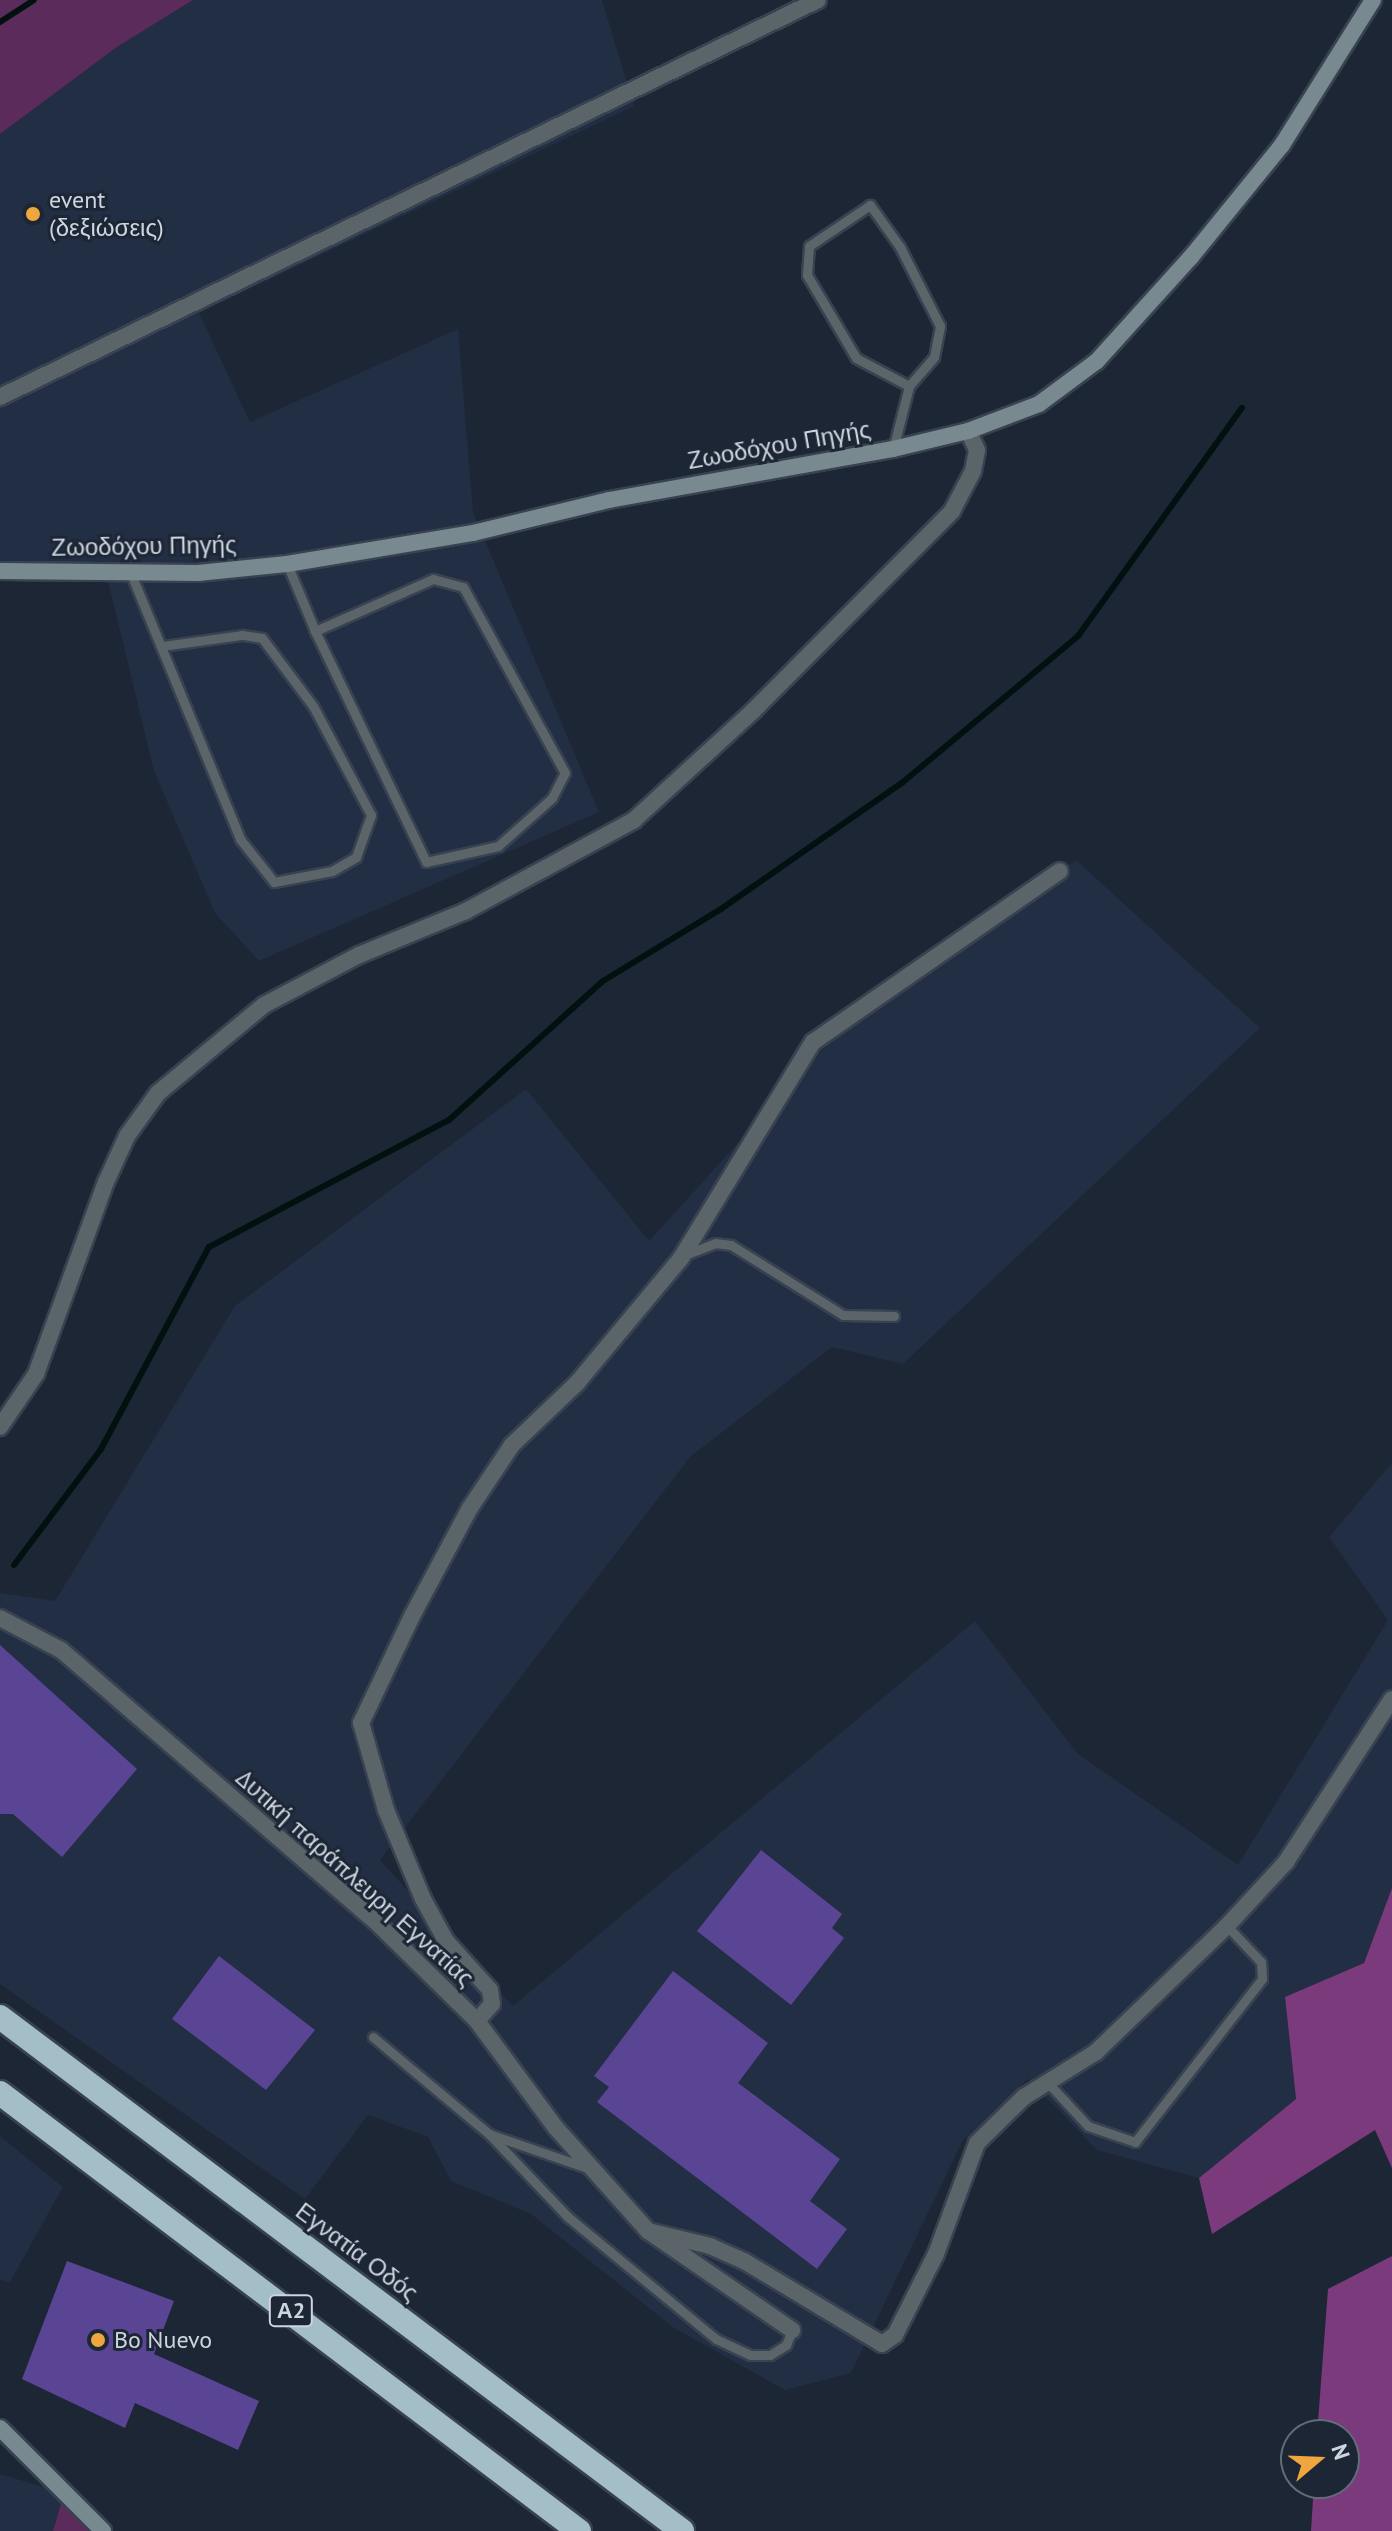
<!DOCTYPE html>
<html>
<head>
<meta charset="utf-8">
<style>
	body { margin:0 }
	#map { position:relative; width:1392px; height:2531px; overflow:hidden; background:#1c2635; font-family:"PT Sans",sans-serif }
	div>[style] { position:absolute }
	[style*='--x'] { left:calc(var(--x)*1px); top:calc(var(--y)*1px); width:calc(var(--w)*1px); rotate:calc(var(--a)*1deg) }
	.built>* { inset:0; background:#212e43 }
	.green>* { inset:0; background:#5b2c5b }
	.forest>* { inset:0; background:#7b3a7b }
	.stream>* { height:6px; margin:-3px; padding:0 3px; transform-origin:3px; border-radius:3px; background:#021110 }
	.building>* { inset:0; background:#5a4595 }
	.roads { filter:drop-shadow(2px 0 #384250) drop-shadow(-2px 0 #384250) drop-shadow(0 2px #384250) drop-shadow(0 -2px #384250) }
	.lane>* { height:9px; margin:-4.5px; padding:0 4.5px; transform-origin:4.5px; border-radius:4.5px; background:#5b6569 }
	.street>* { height:16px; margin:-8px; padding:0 8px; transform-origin:8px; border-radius:8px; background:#5b6569 }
	.secondary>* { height:16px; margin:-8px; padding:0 8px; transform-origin:8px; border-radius:8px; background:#798990 }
	.highway>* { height:24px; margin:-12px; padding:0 12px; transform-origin:12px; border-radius:12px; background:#a4bec8 }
	.dots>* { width:22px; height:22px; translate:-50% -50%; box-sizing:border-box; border:4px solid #1c2635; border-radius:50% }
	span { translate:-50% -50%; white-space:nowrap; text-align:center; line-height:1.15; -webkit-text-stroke:6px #1c2635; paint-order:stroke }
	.shield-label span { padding:2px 6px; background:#1c2635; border:2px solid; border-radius:6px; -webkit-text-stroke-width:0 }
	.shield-label { font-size:22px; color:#ced5df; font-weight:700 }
	.poi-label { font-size:24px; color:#ced5df }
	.left { translate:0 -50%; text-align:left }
	.street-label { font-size:24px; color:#ced5df }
	.north { position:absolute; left:1280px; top:2419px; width:80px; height:80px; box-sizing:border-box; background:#1c2635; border:2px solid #636c79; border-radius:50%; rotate:71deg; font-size:22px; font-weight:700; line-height:32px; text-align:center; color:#ced5df }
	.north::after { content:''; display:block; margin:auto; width:28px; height:36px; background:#f0a63f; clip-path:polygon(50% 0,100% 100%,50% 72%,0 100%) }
</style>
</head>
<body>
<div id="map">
	<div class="built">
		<i style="clip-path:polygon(193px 0,602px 0,634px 106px,199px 313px,250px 422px,458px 329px,473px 512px,599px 812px,259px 961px,215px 913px,154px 771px,106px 573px,0 571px,0 134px,117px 47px)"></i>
		<i style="clip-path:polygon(1076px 860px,1260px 1028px,903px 1364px,832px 1347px,690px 1457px,380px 1860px,513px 2006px,975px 1621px,1078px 1754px,1238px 1865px,1388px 1620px,1329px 1537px,1392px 1463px,1392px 1888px,1364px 1963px,1285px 1997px,1296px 2099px,1199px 2178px,1097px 2150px,1028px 2079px,962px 2142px,851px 2373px,785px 2390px,674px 2328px,531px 2214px,451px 2181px,428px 2137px,368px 2115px,305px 2199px,0 1984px,0 1593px,55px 1601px,235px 1306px,526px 1089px,649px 1241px,826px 1046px)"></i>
		<i style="clip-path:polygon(0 2136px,63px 2187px,10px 2282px,0 2280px)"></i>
		<i style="clip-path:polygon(0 2474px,64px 2493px,53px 2531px,0 2531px)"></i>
	</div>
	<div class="green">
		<i style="clip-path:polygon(0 0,193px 0,117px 47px,0 134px)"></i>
		<i style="clip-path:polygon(64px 2493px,103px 2531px,53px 2531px)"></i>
	</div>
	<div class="forest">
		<i style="clip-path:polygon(1392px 1888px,1392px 2168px,1375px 2130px,1212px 2234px,1199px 2178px,1296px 2099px,1285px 1997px,1364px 1963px)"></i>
		<i style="clip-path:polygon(1392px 2256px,1392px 2531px,1311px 2531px,1314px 2483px,1344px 2483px,1344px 2435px,1317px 2435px,1328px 2289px)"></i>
	</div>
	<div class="stream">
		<i style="--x:0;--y:22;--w:40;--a:-32.9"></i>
		<i style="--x:14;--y:1565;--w:145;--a:-53.1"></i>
		<i style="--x:101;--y:1449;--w:229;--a:-61.9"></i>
		<i style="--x:209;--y:1247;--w:272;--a:-27.9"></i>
		<i style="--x:449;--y:1120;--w:207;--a:-42.1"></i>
		<i style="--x:603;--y:981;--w:138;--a:-31.4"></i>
		<i style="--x:721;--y:909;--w:222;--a:-34.9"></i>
		<i style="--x:903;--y:782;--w:228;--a:-39.8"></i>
		<i style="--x:1078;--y:636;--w:281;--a:-54.3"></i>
	</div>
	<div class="building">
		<i style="clip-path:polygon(0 1645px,137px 1769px,62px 1857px,13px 1814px,0 1814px)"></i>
		<i style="clip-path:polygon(761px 1850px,842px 1914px,832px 1928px,844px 1938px,791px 2005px,697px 1931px)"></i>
		<i style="clip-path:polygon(219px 1956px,315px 2030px,266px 2090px,172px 2019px)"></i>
		<i style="clip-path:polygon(673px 1971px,768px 2043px,738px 2083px,840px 2159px,810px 2201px,847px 2229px,817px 2269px,597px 2102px,609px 2087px,594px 2076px)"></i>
		<i style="clip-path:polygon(67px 2261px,174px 2301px,154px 2354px,259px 2401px,238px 2450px,135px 2403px,125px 2428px,22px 2379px)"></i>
	</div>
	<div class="roads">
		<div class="lane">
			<i style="--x:893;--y:449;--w:65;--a:-75.7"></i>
			<i style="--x:909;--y:386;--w:38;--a:-49"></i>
			<i style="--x:934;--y:357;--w:32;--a:-79"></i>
			<i style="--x:940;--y:326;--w:89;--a:-116.9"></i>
			<i style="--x:900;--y:247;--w:52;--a:-125.5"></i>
			<i style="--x:870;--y:205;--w:73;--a:146.1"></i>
			<i style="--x:809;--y:246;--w:29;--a:94"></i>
			<i style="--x:807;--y:275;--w:96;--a:59.4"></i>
			<i style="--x:856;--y:358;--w:60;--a:27.8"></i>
			<i style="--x:287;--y:564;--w:73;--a:67.3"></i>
			<i style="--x:315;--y:631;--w:256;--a:64.3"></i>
			<i style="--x:426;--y:862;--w:74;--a:-12.5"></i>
			<i style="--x:498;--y:846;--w:72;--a:-41.6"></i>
			<i style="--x:552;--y:798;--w:28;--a:-63"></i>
			<i style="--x:565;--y:773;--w:212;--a:-118.7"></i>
			<i style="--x:463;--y:587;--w:31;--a:-165"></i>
			<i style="--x:433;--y:579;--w:129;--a:156.2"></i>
			<i style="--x:131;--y:574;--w:287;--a:67.6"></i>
			<i style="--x:240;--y:839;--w:55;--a:51.7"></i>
			<i style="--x:274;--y:882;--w:59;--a:-10.7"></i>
			<i style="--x:332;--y:871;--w:28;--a:-30"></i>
			<i style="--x:356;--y:857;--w:45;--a:-70.3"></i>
			<i style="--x:371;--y:815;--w:123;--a:-118"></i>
			<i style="--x:313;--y:706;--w:85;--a:-126.9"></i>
			<i style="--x:262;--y:638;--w:20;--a:-171"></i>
			<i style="--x:242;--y:635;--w:81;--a:172.2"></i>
			<i style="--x:687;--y:1254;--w:30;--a:-21"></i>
			<i style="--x:715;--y:1243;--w:16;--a:7"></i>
			<i style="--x:731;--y:1245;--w:132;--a:32"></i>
			<i style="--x:843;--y:1315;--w:51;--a:1.1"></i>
			<i style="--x:373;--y:2037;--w:151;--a:39.9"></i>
			<i style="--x:489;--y:2134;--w:105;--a:19"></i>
			<i style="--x:1049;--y:2084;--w:57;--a:47.1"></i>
			<i style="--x:1088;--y:2126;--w:50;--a:18.8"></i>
			<i style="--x:1135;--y:2142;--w:207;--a:-52.1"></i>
			<i style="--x:1262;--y:1979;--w:17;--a:-93"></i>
			<i style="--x:1261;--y:1962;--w:50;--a:-133.4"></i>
			<i style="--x:489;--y:2134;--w:115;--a:46.4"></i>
			<i style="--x:568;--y:2217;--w:192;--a:39.5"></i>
			<i style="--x:716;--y:2339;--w:38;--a:25"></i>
			<i style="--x:751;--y:2355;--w:19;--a:0"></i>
			<i style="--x:770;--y:2355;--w:19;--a:-32"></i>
			<i style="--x:786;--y:2345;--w:16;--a:-68"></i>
		</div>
		<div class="street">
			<i style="--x:0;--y:397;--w:909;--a:-25.89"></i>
			<i style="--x:0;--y:1427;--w:64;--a:-55.8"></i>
			<i style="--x:36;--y:1374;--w:204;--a:-70"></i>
			<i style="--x:106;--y:1182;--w:51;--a:-65.5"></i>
			<i style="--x:127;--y:1136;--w:53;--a:-54.2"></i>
			<i style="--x:158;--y:1093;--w:138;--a:-39.7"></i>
			<i style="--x:264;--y:1005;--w:107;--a:-27.8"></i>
			<i style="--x:359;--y:955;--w:116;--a:-22.4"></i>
			<i style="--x:466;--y:911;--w:191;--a:-28.4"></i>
			<i style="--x:634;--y:820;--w:161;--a:-42.5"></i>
			<i style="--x:753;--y:711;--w:282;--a:-45.1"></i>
			<i style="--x:952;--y:511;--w:45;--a:-62.3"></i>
			<i style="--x:973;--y:471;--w:21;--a:-79"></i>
			<i style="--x:977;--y:450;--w:21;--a:-115"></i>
			<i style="--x:0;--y:1618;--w:69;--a:27.7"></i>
			<i style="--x:61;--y:1650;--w:413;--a:40.8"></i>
			<i style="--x:374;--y:1920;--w:144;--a:44.4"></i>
			<i style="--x:477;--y:2021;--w:133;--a:53.6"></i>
			<i style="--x:556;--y:2128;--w:138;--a:48.2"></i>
			<i style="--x:648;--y:2231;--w:175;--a:34.5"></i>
			<i style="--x:477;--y:2021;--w:23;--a:-49"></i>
			<i style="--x:492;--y:2004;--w:14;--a:-98"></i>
			<i style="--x:490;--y:1990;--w:66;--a:-131.9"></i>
			<i style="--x:446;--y:1941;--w:48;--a:-118.7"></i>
			<i style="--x:423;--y:1899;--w:96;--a:-112.6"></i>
			<i style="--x:386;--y:1810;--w:91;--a:-106"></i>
			<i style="--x:361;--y:1723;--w:119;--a:-64.5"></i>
			<i style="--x:412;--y:1616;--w:123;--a:-61.8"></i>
			<i style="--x:470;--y:1508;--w:76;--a:-56.3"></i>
			<i style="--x:512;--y:1445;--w:90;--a:-43.6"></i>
			<i style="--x:577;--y:1383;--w:163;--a:-50.2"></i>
			<i style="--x:681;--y:1258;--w:253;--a:-58.6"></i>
			<i style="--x:813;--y:1042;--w:300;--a:-34.7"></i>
			<i style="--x:648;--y:2231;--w:64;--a:13.6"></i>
			<i style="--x:710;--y:2246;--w:37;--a:24"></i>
			<i style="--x:744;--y:2261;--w:161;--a:31"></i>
			<i style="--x:882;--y:2344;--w:16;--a:-35"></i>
			<i style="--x:895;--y:2335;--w:91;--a:-63.2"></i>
			<i style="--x:936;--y:2254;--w:118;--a:-69.7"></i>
			<i style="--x:977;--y:2143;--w:66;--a:-44.4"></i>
			<i style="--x:1024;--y:2097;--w:85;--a:-32"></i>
			<i style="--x:1096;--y:2052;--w:182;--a:-43.9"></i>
			<i style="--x:1227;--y:1926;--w:87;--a:-47.3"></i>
			<i style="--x:1286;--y:1862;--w:194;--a:-57"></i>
		</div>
		<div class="secondary">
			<i style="--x:0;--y:571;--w:198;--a:0.6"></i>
			<i style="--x:198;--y:573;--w:89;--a:-5.8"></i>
			<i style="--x:287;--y:564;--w:189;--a:-9.5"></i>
			<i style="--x:473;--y:533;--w:140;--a:-13.6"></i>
			<i style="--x:609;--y:500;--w:289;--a:-10.2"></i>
			<i style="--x:893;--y:449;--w:77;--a:-13.5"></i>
			<i style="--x:968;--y:431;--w:76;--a:-20.8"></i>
			<i style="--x:1039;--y:404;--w:72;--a:-36.6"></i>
			<i style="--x:1097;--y:361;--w:140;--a:-47.9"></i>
			<i style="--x:1191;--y:257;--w:144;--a:-50.9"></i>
			<i style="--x:1282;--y:145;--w:171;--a:-57.9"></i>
			<i style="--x:0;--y:2428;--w:146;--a:45"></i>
		</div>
		<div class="highway">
			<i style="--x:0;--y:2017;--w:854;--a:37"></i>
			<i style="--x:0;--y:2093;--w:726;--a:37.11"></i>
		</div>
	</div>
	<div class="dots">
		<i style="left:33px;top:214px;background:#f0a63f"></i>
		<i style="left:98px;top:2340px;background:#f0a63f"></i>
	</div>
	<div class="shield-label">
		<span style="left:291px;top:2311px">Α2</span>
	</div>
	<div class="poi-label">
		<span class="left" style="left:49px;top:214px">event<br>(δεξιώσεις)</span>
		<span class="left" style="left:114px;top:2340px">Bo Nuevo</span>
	</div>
	<div class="street-label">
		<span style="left:779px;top:445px;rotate:-10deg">Ζωοδόχου Πηγής</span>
		<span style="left:144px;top:546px;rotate:-1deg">Ζωοδόχου Πηγής</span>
		<span style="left:355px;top:1878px;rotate:42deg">Δυτική παράπλευρη Εγνατίας</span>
		<span style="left:357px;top:2252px;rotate:37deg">Εγνατία Οδός</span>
	</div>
	<div class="north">N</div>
</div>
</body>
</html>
